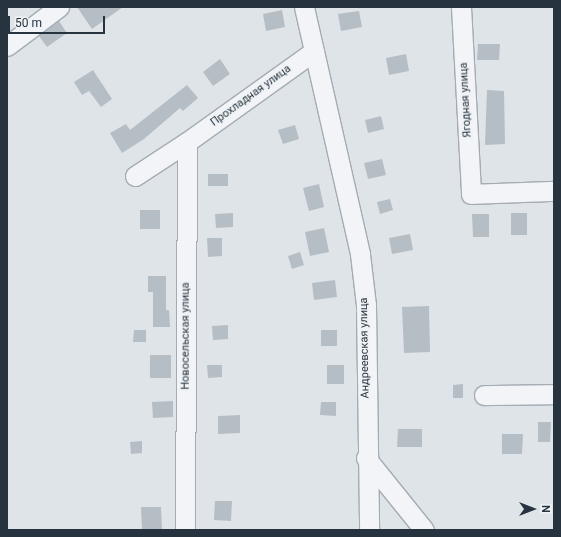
<!DOCTYPE html>
<html>
<head>
<meta charset="utf-8">
<style>
	body { margin:0 }
	#map { position:relative; width:561px; height:537px; overflow:hidden; background:#dfe4e9; font-family:Roboto,sans-serif }
	div>[style] { position:absolute }
	[style*='--x'] { left:calc(var(--x)*1px); top:calc(var(--y)*1px); width:calc(var(--w)*1px); rotate:calc(var(--a)*1deg) }
	.building>* { inset:0; background:#b6bec5 }
	.roads { filter:drop-shadow(1px 0 #a4abb3) drop-shadow(-1px 0 #a4abb3) drop-shadow(0 1px #a4abb3) drop-shadow(0 -1px #a4abb3) }
	.minor>* { height:19px; margin:-9.5px; padding:0 9.5px; transform-origin:9.5px; border-radius:9.5px; background:#f2f4f7 }
	span { translate:-50% -50%; white-space:nowrap; text-align:center; line-height:1.15; -webkit-text-stroke:4px #eff3f6; paint-order:stroke }
	.street-label { font-size:11px; color:#283340 }
	.frame { position:absolute; inset:0; border:8px solid #283340; pointer-events:none }
	.north { position:absolute; left:513px; top:489px; width:40px; height:40px; -webkit-text-stroke:3px #eff3f6; paint-order:stroke; rotate:90deg; font-size:11px; font-weight:700; line-height:16px; text-align:center; color:#283340 }
	.north::after { content:''; display:block; margin:auto; width:14px; height:18px; background:#283340; clip-path:polygon(50% 0,100% 100%,50% 72%,0 100%) }
	.scale { position:absolute; left:8px; top:16px; width:97px; height:18px; box-sizing:border-box; border:2px solid #283340; border-top:0; padding-left:5px; font-size:12px; line-height:14px; white-space:nowrap; color:#283340; -webkit-text-stroke:3px #eff3f6; paint-order:stroke }
</style>
</head>
<body>
<div id="map">
	<div class="building">
		<i style="clip-path:polygon(77px 7px,123px 7px,92px 29px)"></i>
		<i style="clip-path:polygon(282px 10px,285px 27px,266px 31px,263px 14px)"></i>
		<i style="clip-path:polygon(359px 11px,362px 27px,341px 31px,338px 14px)"></i>
		<i style="clip-path:polygon(59px 21px,67px 33px,47px 47px,39px 36px)"></i>
		<i style="clip-path:polygon(478px 44px,500px 44px,499px 60px,477px 60px)"></i>
		<i style="clip-path:polygon(406px 54px,409px 71px,389px 75px,386px 58px)"></i>
		<i style="clip-path:polygon(220px 59px,230px 74px,213px 86px,203px 72px)"></i>
		<i style="clip-path:polygon(93px 70px,112px 99px,101px 107px,89px 91px,82px 95px,74px 82px)"></i>
		<i style="clip-path:polygon(187px 85px,198px 98px,183px 111px,180px 108px,144px 139px,122px 153px,110px 133px,126px 124px,130px 130px)"></i>
		<i style="clip-path:polygon(487px 90px,504px 91px,505px 144px,485px 145px)"></i>
		<i style="clip-path:polygon(381px 116px,384px 129px,368px 133px,365px 120px)"></i>
		<i style="clip-path:polygon(295px 125px,299px 139px,283px 144px,278px 130px)"></i>
		<i style="clip-path:polygon(382px 159px,386px 175px,368px 179px,364px 163px)"></i>
		<i style="clip-path:polygon(208px 174px,228px 174px,228px 186px,208px 186px)"></i>
		<i style="clip-path:polygon(319px 184px,324px 207px,309px 211px,303px 188px)"></i>
		<i style="clip-path:polygon(390px 199px,393px 210px,380px 214px,377px 202px)"></i>
		<i style="clip-path:polygon(140px 210px,160px 210px,160px 229px,140px 229px)"></i>
		<i style="clip-path:polygon(233px 213px,233px 227px,216px 228px,215px 214px)"></i>
		<i style="clip-path:polygon(511px 213px,527px 213px,527px 235px,511px 235px)"></i>
		<i style="clip-path:polygon(472px 214px,489px 214px,489px 237px,473px 237px)"></i>
		<i style="clip-path:polygon(324px 228px,329px 252px,310px 256px,305px 232px)"></i>
		<i style="clip-path:polygon(410px 234px,413px 250px,392px 254px,389px 238px)"></i>
		<i style="clip-path:polygon(207px 238px,222px 238px,222px 256px,208px 257px)"></i>
		<i style="clip-path:polygon(300px 252px,304px 265px,292px 269px,288px 256px)"></i>
		<i style="clip-path:polygon(148px 276px,166px 276px,166px 310px,169px 310px,170px 327px,153px 327px,153px 292px,148px 292px)"></i>
		<i style="clip-path:polygon(335px 280px,337px 297px,314px 300px,312px 283px)"></i>
		<i style="clip-path:polygon(429px 306px,430px 352px,404px 353px,402px 307px)"></i>
		<i style="clip-path:polygon(228px 325px,228px 339px,213px 340px,212px 326px)"></i>
		<i style="clip-path:polygon(134px 330px,146px 330px,146px 342px,133px 342px)"></i>
		<i style="clip-path:polygon(321px 330px,337px 330px,337px 346px,321px 346px)"></i>
		<i style="clip-path:polygon(150px 355px,171px 355px,171px 378px,150px 378px)"></i>
		<i style="clip-path:polygon(207px 365px,222px 365px,222px 377px,208px 378px)"></i>
		<i style="clip-path:polygon(327px 365px,344px 365px,344px 384px,327px 384px)"></i>
		<i style="clip-path:polygon(463px 384px,463px 398px,453px 398px,453px 385px)"></i>
		<i style="clip-path:polygon(173px 401px,173px 417px,153px 418px,152px 402px)"></i>
		<i style="clip-path:polygon(321px 402px,336px 402px,336px 416px,320px 415px)"></i>
		<i style="clip-path:polygon(240px 415px,240px 433px,218px 434px,218px 416px)"></i>
		<i style="clip-path:polygon(538px 422px,551px 422px,550px 442px,538px 442px)"></i>
		<i style="clip-path:polygon(398px 429px,422px 429px,422px 447px,397px 447px)"></i>
		<i style="clip-path:polygon(502px 434px,523px 434px,522px 454px,502px 454px)"></i>
		<i style="clip-path:polygon(142px 441px,142px 453px,131px 454px,130px 442px)"></i>
		<i style="clip-path:polygon(215px 501px,232px 501px,231px 521px,214px 520px)"></i>
		<i style="clip-path:polygon(141px 507px,161px 507px,162px 530px,142px 530px)"></i>
	</div>
	<div class="roads">
		<div class="minor">
			<i style="--x:304;--y:7;--w:253;--a:77.2"></i>
			<i style="--x:360;--y:254;--w:51;--a:83.3"></i>
			<i style="--x:366;--y:305;--w:225;--a:89.2"></i>
			<i style="--x:461;--y:7;--w:187;--a:86.9"></i>
			<i style="--x:471;--y:194;--w:83;--a:-2.1"></i>
			<i style="--x:7;--y:46;--w:65;--a:-36.9"></i>
			<i style="--x:135;--y:176;--w:62;--a:-33.2"></i>
			<i style="--x:187;--y:142;--w:156;--a:-35.6"></i>
			<i style="--x:484;--y:395;--w:70;--a:-0.8"></i>
			<i style="--x:366;--y:458;--w:92;--a:51.1"></i>
			<i style="--x:185;--y:530;--w:388;--a:-89.7"></i>
		</div>
	</div>
	<div class="street-label">
		<span style="left:251px;top:96px;rotate:-36deg">Прохладная улица</span>
		<span style="left:466px;top:100px;rotate:-93deg">Ягодная улица</span>
		<span style="left:186px;top:336px;rotate:-90deg">Новосельская улица</span>
		<span style="left:365px;top:348px;rotate:-91deg">Андреевская улица</span>
	</div>
	<div class="frame"></div>
	<div class="north">N</div>
	<div class="scale">50 m</div>
</div>
</body>
</html>
